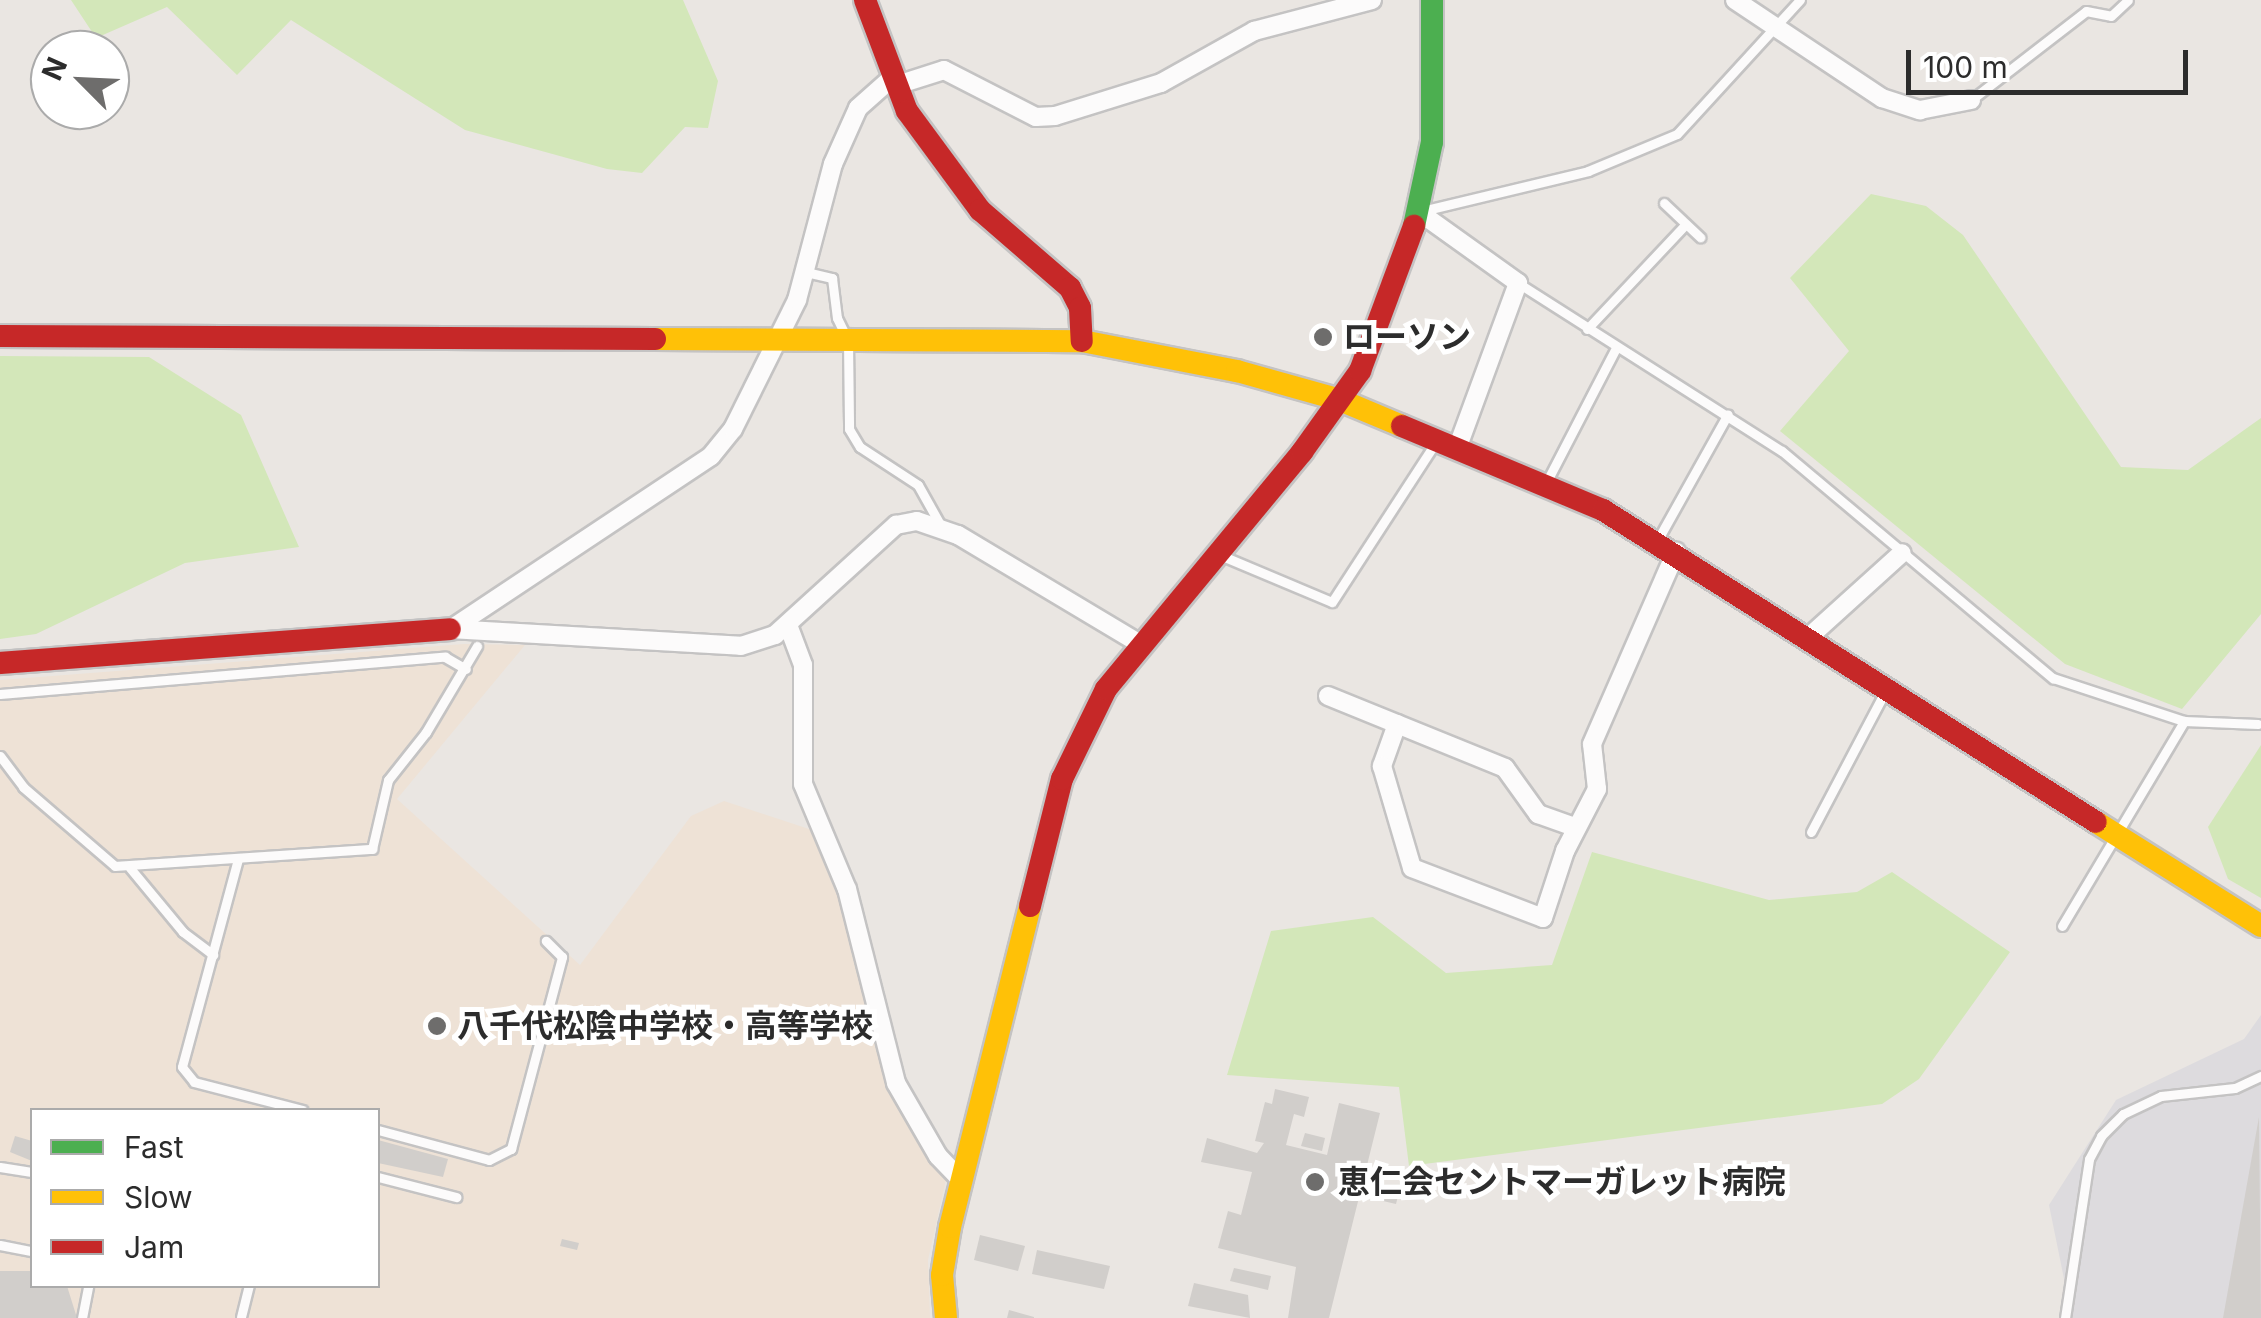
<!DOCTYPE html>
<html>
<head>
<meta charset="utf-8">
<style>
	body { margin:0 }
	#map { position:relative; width:2261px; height:1318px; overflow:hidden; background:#eae6e2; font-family:Inter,"Noto Sans JP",sans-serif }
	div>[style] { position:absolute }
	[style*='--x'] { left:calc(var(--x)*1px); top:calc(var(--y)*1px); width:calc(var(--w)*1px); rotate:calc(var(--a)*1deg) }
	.industrial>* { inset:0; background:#dddbde }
	.education>* { inset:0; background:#eee2d6 }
	.green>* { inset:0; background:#d3e7b9 }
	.building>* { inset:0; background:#d1cecb }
	.roads { filter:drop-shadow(2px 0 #c4c3c3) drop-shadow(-2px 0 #c4c3c3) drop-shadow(0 2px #c4c3c3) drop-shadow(0 -2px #c4c3c3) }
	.lane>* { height:9px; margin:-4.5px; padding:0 4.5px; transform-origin:4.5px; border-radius:4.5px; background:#fcfbfb }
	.street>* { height:18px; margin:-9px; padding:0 9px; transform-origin:9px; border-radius:9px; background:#fcfbfb }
	.fast>* { height:22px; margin:-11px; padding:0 11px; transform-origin:11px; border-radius:11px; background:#4caf50 }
	.slow>* { height:22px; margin:-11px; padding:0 11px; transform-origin:11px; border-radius:11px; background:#ffc107 }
	.jam>* { height:22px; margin:-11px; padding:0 11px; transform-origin:11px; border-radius:11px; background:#c62828 }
	.dots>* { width:28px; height:28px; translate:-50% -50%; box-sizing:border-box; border:5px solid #fff; border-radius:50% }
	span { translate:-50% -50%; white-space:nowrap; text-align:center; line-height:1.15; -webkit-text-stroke:10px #fff; paint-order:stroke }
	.poi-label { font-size:32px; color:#2c2c2c; font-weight:700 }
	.left { translate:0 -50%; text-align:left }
	.legend { position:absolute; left:30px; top:1108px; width:350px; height:180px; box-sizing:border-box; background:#fff; border:2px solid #ababab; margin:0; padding:12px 18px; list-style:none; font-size:30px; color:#2c2c2c }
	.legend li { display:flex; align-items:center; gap:20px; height:50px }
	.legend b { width:50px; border:2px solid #ababab }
	.north { position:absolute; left:30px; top:30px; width:100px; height:100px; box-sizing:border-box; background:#fff; border:2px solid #ababab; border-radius:50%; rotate:294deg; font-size:28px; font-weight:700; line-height:40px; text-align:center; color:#2c2c2c }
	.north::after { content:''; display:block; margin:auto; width:35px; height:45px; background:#6e6d6c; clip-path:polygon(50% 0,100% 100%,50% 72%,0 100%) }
	.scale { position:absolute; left:1906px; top:50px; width:282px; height:45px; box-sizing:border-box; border:5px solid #2c2c2c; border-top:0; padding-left:12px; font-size:30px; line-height:35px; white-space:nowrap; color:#2c2c2c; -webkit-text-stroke:8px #fff; paint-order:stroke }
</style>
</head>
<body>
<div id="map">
	<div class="industrial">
		<i style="clip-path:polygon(2261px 1015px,2261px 1318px,2072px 1318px,2049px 1205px,2116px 1100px,2244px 1039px)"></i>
	</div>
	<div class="education">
		<i style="clip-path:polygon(evenodd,464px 644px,525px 645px,397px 799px,580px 965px,691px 816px,724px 801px,815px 831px,844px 902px,891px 1087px,903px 1116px,947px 1175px,928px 1260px,930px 1318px,0 1318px,0 680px,464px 644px,32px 1110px,378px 1110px,378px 1286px,32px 1286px,32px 1110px)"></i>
	</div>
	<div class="green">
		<i style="clip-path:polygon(71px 0,683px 0,718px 81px,708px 128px,685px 127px,642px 173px,607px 169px,465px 130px,291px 20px,237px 75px,167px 7px,96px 38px)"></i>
		<i style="clip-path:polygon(1871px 194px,1926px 206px,1963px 235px,2121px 467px,2188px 470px,2261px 418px,2261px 614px,2182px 709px,2065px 664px,1780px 431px,1849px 351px,1790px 278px)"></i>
		<i style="clip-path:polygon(0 356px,149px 357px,241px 415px,299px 547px,185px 563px,36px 634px,0 639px)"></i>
		<i style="clip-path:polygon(2261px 745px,2261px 898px,2228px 879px,2208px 827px)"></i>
		<i style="clip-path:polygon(1592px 852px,1769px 900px,1857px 892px,1892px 872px,2010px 952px,1919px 1079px,1882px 1104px,1409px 1166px,1399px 1087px,1227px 1075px,1271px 931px,1373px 917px,1446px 973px,1552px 965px)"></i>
	</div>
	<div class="building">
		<i style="clip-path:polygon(1275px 1089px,1309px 1097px,1304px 1117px,1294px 1114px,1286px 1145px,1327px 1155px,1339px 1103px,1380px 1113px,1329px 1318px,1288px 1318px,1296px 1267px,1218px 1248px,1228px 1211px,1241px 1215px,1252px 1172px,1201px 1162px,1207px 1138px,1257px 1153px,1264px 1143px,1255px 1141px,1265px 1102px,1272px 1104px)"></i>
		<i style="clip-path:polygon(2259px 1117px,2261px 1318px,2223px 1318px)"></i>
		<i style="clip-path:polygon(1305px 1133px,1325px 1138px,1322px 1151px,1301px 1146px)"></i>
		<i style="clip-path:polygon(15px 1136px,32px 1141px,32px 1161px,10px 1152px)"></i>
		<i style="clip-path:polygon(378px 1140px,448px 1159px,443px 1177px,378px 1163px)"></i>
		<i style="clip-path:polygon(1387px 1185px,1400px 1188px,1396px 1204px,1383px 1201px)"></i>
		<i style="clip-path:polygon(980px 1235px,1025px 1246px,1018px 1271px,974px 1260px)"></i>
		<i style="clip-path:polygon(562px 1239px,579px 1243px,577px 1250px,560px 1246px)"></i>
		<i style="clip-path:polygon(1037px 1250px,1110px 1266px,1104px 1289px,1032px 1274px)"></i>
		<i style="clip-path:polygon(1234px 1268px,1271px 1276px,1268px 1290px,1230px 1281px)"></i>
		<i style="clip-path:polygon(0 1271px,32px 1271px,32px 1286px,67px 1286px,77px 1318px,0 1318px)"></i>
		<i style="clip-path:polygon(1194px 1283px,1248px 1295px,1250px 1318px,1188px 1306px)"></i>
		<i style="clip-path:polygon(1009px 1310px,1034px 1317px,1034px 1318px,1007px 1318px)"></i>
	</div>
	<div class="roads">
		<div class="lane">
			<i style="--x:1971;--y:100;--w:145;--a:-37.7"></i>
			<i style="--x:2086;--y:11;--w:25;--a:11"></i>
			<i style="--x:2111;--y:16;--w:23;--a:-43"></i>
			<i style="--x:1664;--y:203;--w:50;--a:43.4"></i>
			<i style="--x:1422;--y:211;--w:171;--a:-13.5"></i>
			<i style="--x:1588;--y:171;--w:96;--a:-22.6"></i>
			<i style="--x:1677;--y:134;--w:182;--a:-47.5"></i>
			<i style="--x:806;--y:272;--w:27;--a:13"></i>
			<i style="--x:832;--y:278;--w:40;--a:82.9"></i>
			<i style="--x:837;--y:318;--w:25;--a:64"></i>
			<i style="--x:848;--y:341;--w:88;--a:89.3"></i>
			<i style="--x:849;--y:429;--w:21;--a:59"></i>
			<i style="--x:860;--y:447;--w:69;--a:33.2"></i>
			<i style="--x:918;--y:485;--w:49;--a:60.8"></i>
			<i style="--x:1518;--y:283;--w:313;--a:32.5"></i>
			<i style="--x:1782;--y:451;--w:354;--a:40"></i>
			<i style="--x:2053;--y:678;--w:138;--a:18.2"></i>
			<i style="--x:2184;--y:721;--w:74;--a:2.3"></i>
			<i style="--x:1587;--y:329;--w:144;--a:-46.7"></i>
			<i style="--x:1547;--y:481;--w:148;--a:-62.6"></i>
			<i style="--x:1657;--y:541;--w:145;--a:-60.8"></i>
			<i style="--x:1220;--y:555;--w:121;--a:22.8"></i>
			<i style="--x:1332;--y:602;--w:187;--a:-57"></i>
			<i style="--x:0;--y:694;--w:447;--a:-4.8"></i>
			<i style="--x:445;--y:657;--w:24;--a:30"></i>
			<i style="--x:0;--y:756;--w:39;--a:53"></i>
			<i style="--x:23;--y:787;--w:121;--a:40.7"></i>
			<i style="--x:115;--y:866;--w:258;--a:-3.8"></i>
			<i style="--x:372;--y:849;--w:71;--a:-76.9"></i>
			<i style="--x:388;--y:780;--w:61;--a:-51.6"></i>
			<i style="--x:426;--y:732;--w:100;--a:-59.3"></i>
			<i style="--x:1811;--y:832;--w:161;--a:-62.2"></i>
			<i style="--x:238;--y:859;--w:215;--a:105.1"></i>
			<i style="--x:182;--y:1067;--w:19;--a:51"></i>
			<i style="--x:194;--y:1082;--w:112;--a:14.5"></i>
			<i style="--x:130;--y:868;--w:83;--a:50.4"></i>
			<i style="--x:183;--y:932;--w:38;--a:37"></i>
			<i style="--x:2062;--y:926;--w:239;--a:-59.2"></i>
			<i style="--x:378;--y:1130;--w:115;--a:15.1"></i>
			<i style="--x:489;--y:1160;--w:25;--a:-27"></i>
			<i style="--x:511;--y:1149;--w:199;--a:-75.1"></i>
			<i style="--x:562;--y:957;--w:23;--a:-135"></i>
			<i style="--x:0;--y:1167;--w:32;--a:9"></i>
			<i style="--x:378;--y:1177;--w:81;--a:14.4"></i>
			<i style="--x:0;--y:1245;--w:33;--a:11"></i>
			<i style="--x:241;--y:1317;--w:32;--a:-76"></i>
			<i style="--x:82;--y:1318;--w:33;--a:-79"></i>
			<i style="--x:2065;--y:1318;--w:161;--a:-81.4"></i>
			<i style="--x:2089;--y:1159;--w:26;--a:-62"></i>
			<i style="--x:2101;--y:1136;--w:31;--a:-45"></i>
			<i style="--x:2123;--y:1114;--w:42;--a:-25.3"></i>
			<i style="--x:2161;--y:1096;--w:74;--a:-6.2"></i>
			<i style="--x:2235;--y:1088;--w:29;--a:-25"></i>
		</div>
		<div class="street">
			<i style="--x:1735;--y:0;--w:177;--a:33.7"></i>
			<i style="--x:1882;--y:98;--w:40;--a:18"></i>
			<i style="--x:1920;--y:110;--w:52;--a:-11.1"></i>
			<i style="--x:897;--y:85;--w:49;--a:-17.7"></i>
			<i style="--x:944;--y:70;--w:103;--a:27.1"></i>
			<i style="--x:1036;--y:117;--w:19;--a:-3"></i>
			<i style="--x:1055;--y:116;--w:111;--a:-17.3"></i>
			<i style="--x:1161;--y:83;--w:107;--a:-29.2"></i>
			<i style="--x:1254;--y:31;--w:122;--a:-14.7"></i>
			<i style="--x:1419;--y:212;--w:122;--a:35.6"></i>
			<i style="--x:1518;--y:283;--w:177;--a:110.2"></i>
			<i style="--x:788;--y:625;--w:43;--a:69.4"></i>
			<i style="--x:803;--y:665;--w:119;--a:90"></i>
			<i style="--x:803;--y:784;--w:114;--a:67.3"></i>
			<i style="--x:847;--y:889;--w:200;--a:75.8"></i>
			<i style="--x:896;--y:1083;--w:84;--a:60.1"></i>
			<i style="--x:938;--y:1156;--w:35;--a:46"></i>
			<i style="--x:450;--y:629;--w:291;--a:3.3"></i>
			<i style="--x:741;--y:646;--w:36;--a:-18"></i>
			<i style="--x:775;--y:635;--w:164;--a:-42.3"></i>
			<i style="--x:896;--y:525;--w:21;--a:-11"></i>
			<i style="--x:917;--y:521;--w:43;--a:18.9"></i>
			<i style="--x:958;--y:535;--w:214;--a:30.9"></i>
			<i style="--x:451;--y:629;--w:312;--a:-33.6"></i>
			<i style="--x:711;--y:456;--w:35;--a:-51"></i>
			<i style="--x:733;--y:429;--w:144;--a:-63.6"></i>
			<i style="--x:797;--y:300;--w:141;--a:-75.2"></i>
			<i style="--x:833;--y:164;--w:61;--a:-65.9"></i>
			<i style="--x:858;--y:108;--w:47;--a:-41.5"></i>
			<i style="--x:1809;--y:637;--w:125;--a:-42.1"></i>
			<i style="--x:1328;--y:696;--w:191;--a:22.1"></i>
			<i style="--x:1505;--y:768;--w:57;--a:54.3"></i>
			<i style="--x:1538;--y:814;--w:41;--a:19.7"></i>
			<i style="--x:1397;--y:724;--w:45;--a:109.7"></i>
			<i style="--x:1382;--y:766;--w:106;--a:73.6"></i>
			<i style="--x:1412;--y:868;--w:140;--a:20.9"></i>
			<i style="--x:1543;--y:918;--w:71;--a:-71.8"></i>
			<i style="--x:1565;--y:851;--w:70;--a:-62.7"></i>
			<i style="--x:1597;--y:789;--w:45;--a:-96.3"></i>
			<i style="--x:1592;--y:744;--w:210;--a:-66.4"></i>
		</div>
		<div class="fast">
			<i style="--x:1414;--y:226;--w:86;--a:-77.9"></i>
			<i style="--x:1432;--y:142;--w:142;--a:-90"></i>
		</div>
		<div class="slow">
			<i style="--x:655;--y:339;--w:427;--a:0.3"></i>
			<i style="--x:1082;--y:341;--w:158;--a:11"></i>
			<i style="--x:1237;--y:371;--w:107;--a:15.7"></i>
			<i style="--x:1340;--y:400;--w:67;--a:22.8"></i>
			<i style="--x:2096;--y:822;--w:195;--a:32.2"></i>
			<i style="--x:946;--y:1318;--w:43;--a:-95.3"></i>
			<i style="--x:942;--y:1275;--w:49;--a:-80.5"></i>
			<i style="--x:950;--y:1227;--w:331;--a:-76"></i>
		</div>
		<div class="jam">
			<i style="--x:865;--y:0;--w:119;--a:69.3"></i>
			<i style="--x:907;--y:111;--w:123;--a:53.6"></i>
			<i style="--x:980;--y:210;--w:119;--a:40.9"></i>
			<i style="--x:1070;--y:288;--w:22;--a:63"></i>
			<i style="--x:1080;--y:308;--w:33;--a:87"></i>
			<i style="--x:0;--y:336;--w:655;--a:0.26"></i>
			<i style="--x:1402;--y:426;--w:218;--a:22.7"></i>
			<i style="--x:1603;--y:510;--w:583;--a:32.33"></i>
			<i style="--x:0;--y:663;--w:451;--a:-4.3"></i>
			<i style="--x:1030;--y:906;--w:131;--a:-75.9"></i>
			<i style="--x:1062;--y:779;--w:100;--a:-63.9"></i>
			<i style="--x:1106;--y:689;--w:308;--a:-50.4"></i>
			<i style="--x:1302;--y:452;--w:100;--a:-54.4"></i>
			<i style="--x:1360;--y:371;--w:155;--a:-69.6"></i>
		</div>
	</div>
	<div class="dots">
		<i style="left:1323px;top:337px;background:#6e6d6c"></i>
		<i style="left:437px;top:1026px;background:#6e6d6c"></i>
		<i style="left:1315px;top:1182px;background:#6e6d6c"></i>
	</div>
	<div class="poi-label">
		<span class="left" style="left:1343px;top:337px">ローソン</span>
		<span class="left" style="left:457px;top:1026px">八千代松陰中学校・高等学校</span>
		<span class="left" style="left:1338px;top:1182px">恵仁会セントマーガレット病院</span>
	</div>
	<ul class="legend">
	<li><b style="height:12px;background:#4caf50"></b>Fast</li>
	<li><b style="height:12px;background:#ffc107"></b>Slow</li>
	<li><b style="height:12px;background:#c62828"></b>Jam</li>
	</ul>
	<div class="north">N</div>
	<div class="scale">100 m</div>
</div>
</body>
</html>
